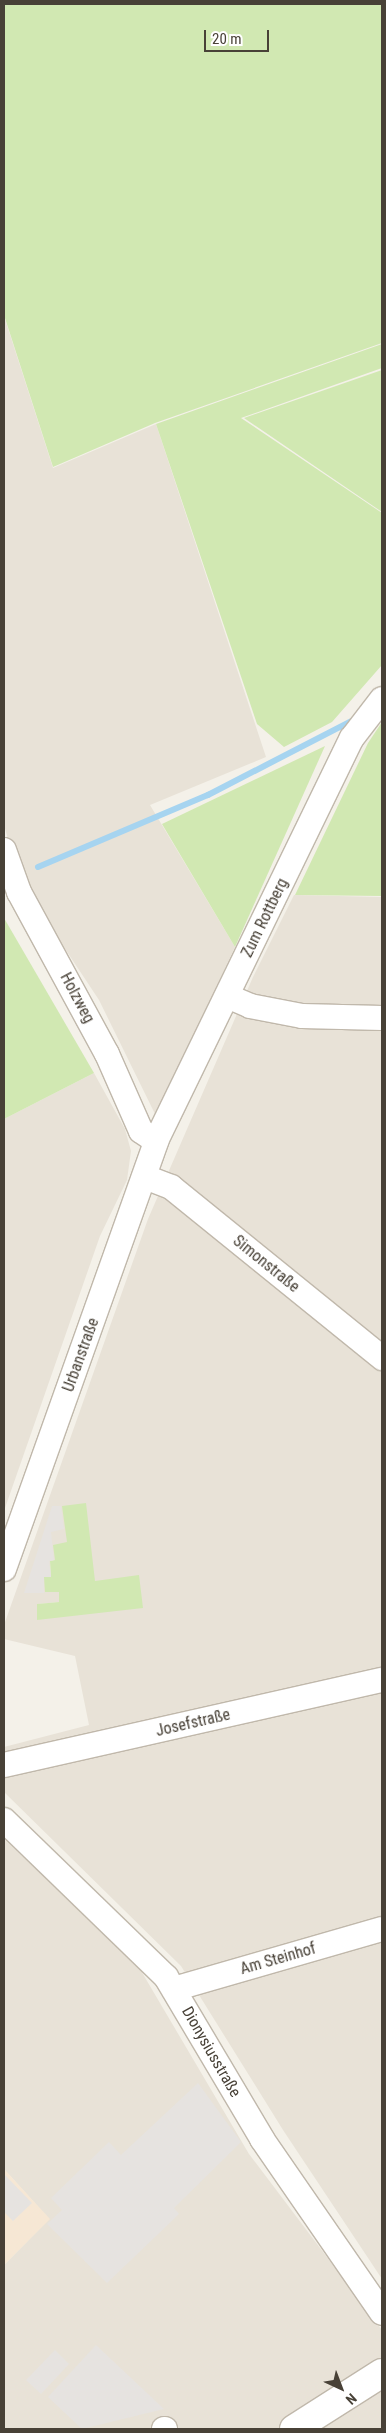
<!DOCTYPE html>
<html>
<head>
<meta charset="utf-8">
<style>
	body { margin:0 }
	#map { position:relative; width:386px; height:2433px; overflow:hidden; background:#f4f1e9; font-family:"Roboto Condensed",sans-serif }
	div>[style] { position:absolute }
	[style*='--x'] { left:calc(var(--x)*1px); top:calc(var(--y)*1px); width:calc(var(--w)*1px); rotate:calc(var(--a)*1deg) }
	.residential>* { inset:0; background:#e8e2d7 }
	.commercial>* { inset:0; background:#f6e7d4 }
	.green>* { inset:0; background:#d1e8b2 }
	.parking>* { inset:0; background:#e6e3e0 }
	.stream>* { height:6px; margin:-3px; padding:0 3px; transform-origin:3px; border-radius:3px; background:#a6d4f0 }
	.roads { filter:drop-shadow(1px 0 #c0b8ab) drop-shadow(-1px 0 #c0b8ab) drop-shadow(0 1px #c0b8ab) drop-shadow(0 -1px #c0b8ab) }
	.minor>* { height:24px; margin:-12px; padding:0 12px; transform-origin:12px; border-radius:12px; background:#fff }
	.tertiary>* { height:28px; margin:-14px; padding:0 14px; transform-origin:14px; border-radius:14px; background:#fff }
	span { translate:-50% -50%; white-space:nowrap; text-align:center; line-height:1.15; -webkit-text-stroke:4px #fff; paint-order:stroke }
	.street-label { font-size:16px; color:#484137 }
	.frame { position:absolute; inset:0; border:5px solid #484137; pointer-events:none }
	.north { position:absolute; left:316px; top:2363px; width:50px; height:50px; -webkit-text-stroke:4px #fff; paint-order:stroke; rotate:137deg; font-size:14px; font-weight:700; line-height:20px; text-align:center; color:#484137 }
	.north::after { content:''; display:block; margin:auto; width:18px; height:22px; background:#484137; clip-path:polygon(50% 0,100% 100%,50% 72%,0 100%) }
	.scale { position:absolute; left:204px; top:30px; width:65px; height:22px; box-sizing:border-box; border:2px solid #484137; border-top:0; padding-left:6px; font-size:15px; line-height:18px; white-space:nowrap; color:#484137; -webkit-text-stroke:4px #fff; paint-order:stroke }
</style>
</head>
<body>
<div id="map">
	<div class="residential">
		<i style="clip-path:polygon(4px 316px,53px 468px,156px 424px,266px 757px,150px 805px,235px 947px,156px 1116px,99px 1000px,20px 881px,4px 825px)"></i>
		<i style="clip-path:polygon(evenodd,294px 895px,382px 897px,382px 2279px,283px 2130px,181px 1966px,4px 1792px,4px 1747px,89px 1725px,75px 1656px,4px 1639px,4px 1625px,148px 1219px,253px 977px,294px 895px,67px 1543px,95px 1581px,37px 1620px,38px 1604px,59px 1602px,59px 1592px,44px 1578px,51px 1577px,50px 1561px,55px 1560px,67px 1543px)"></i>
		<i style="clip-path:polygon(94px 1073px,125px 1129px,131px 1151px,127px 1180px,100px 1236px,4px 1511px,4px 1119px)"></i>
		<i style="clip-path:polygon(4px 1839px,137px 1964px,249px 2154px,382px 2330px,382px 2429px,4px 2429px,4px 2265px,49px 2219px,4px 2169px)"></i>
	</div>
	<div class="commercial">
		<i style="clip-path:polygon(4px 2169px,50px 2219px,4px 2265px)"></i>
	</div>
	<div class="green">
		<i style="clip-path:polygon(4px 4px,382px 4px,382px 343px,155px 423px,53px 467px,4px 315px)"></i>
		<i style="clip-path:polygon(382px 344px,382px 368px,241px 418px,382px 513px,382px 665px,332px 722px,284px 747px,257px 724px,156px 424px)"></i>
		<i style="clip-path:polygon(382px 370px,382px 512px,244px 418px)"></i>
		<i style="clip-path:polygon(382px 722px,382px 896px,295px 895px,368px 743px)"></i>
		<i style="clip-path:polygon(325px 746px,235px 947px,162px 824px)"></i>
		<i style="clip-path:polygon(4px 918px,94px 1073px,4px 1119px)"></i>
		<i style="clip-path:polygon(86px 1503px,95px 1581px,139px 1575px,143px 1608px,37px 1620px,37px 1604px,59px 1602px,59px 1592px,45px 1592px,44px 1577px,51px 1577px,50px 1561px,55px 1560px,53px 1545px,67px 1542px,62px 1506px)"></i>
	</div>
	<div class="parking">
		<i style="clip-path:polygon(52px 1506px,61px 1506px,64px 1529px,51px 1532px,54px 1560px,49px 1561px,51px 1577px,44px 1577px,44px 1593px,24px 1593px)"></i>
		<i style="clip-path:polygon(198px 2083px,241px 2142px,174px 2208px,179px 2214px,107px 2283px,47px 2224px,62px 2210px,51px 2198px,109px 2142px,121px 2155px)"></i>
		<i style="clip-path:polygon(4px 2174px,32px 2203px,13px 2221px,4px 2212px)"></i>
		<i style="clip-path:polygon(96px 2345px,164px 2409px,82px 2429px,48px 2397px)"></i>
		<i style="clip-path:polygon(55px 2350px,69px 2364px,41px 2394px,26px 2380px)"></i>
	</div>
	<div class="stream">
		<i style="--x:38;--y:867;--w:185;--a:-23"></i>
		<i style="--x:208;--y:795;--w:165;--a:-27.3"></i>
	</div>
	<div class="roads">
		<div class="minor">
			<i style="--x:4;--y:850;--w:45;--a:70.3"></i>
			<i style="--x:19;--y:892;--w:184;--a:61.5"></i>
			<i style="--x:107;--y:1054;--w:84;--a:66.2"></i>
			<i style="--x:141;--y:1131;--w:18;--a:34"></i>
			<i style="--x:227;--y:996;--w:25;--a:23"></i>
			<i style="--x:250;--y:1006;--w:53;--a:10.9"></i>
			<i style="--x:302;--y:1016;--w:80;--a:1.4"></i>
			<i style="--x:145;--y:1177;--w:28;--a:21"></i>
			<i style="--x:171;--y:1187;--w:272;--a:39"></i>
			<i style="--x:4;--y:1569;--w:454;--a:-70.4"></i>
			<i style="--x:156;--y:1141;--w:448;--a:-64.1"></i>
			<i style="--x:352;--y:738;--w:49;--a:-52.4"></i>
			<i style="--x:4;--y:1765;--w:387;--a:-12.7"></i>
			<i style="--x:4;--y:1820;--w:226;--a:44.1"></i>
			<i style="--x:166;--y:1977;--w:188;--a:59.3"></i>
			<i style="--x:262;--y:2139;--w:211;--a:55.4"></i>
			<i style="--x:174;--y:1989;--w:216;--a:-16.1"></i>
			<i style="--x:164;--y:2429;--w:1;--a:0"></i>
		</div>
		<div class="tertiary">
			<i style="--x:294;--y:2429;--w:104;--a:-32.5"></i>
		</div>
	</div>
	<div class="street-label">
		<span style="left:265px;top:918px;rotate:-64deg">Zum Rottberg</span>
		<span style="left:77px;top:998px;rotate:62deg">Holzweg</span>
		<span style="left:266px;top:1264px;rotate:39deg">Simonstraße</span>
		<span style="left:81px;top:1355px;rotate:-70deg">Urbanstraße</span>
		<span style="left:193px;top:1723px;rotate:-13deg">Josefstraße</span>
		<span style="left:278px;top:1959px;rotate:-16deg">Am Steinhof</span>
		<span style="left:211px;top:2052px;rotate:60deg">Dionysiusstraße</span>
	</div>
	<div class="frame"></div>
	<div class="north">N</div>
	<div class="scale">20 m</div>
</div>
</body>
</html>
